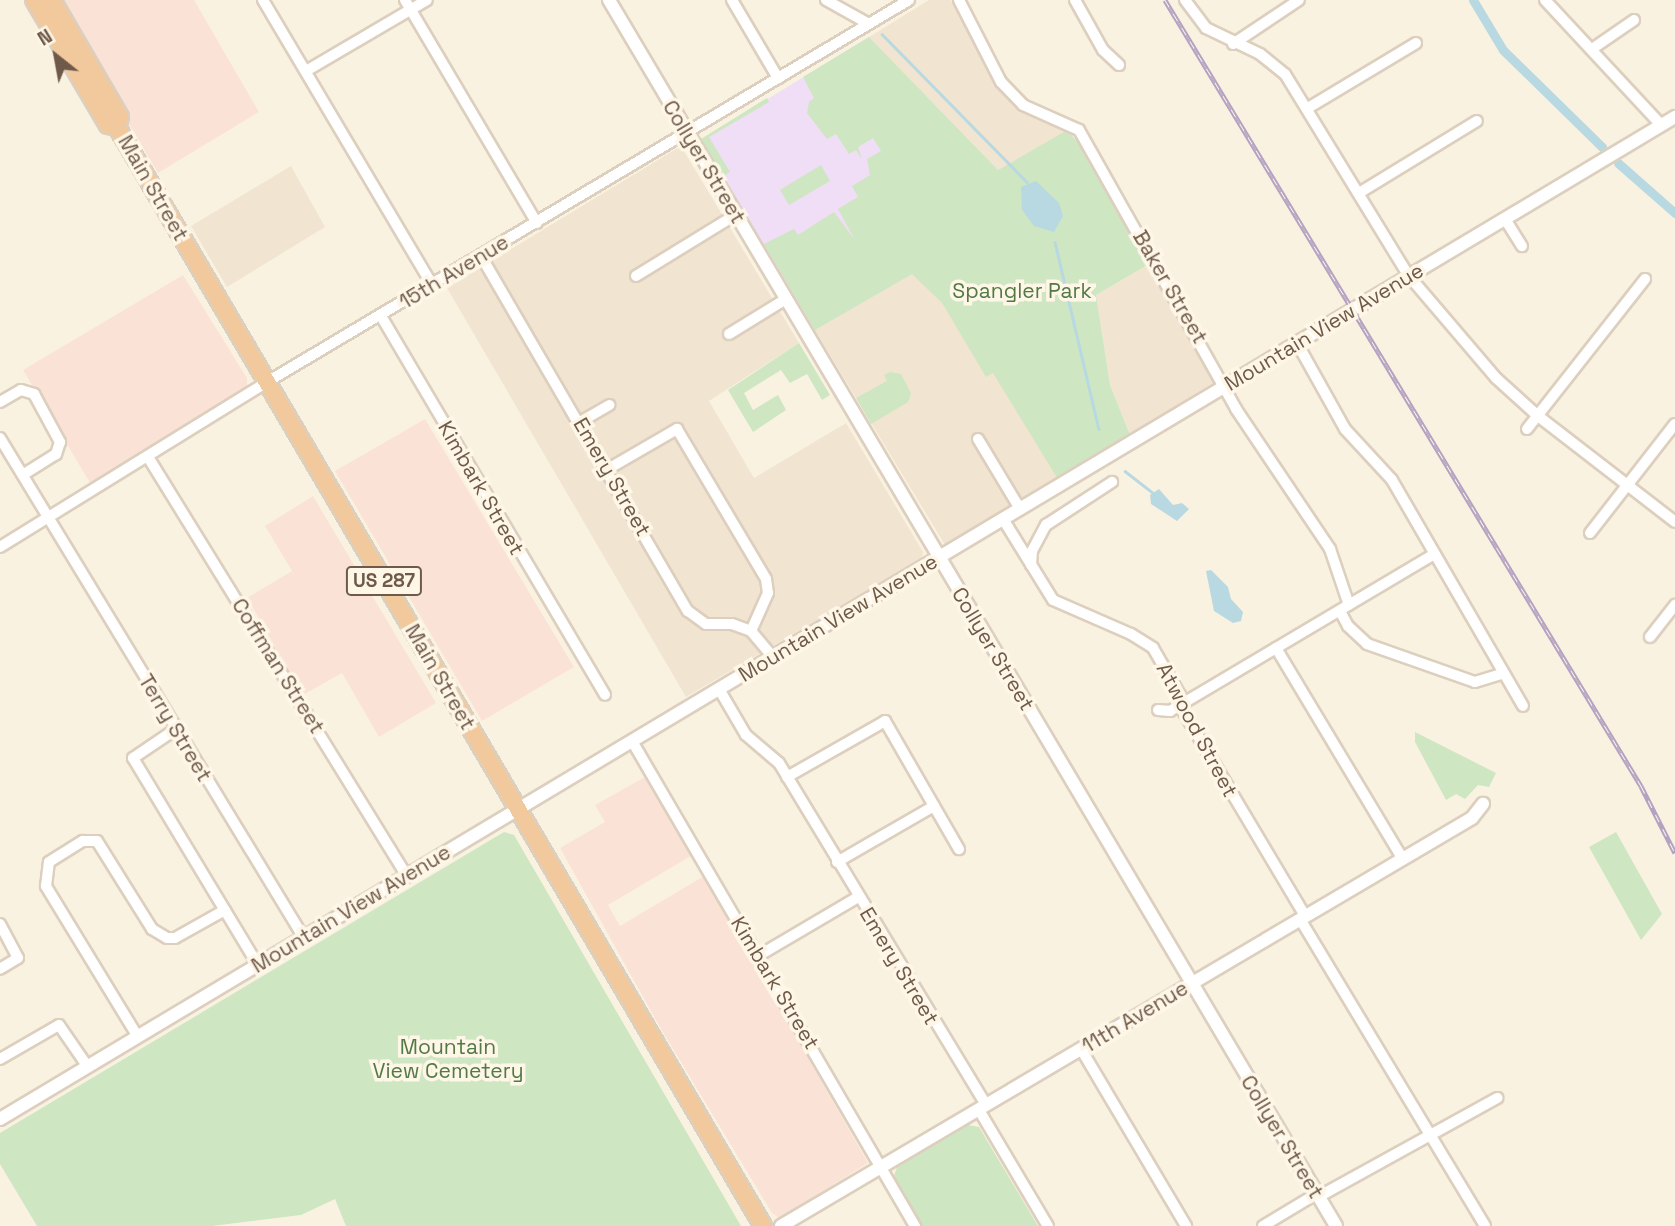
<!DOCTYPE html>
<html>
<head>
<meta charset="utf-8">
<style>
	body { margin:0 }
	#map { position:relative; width:1675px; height:1226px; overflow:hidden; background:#faf2e1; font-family:"Space Grotesk",sans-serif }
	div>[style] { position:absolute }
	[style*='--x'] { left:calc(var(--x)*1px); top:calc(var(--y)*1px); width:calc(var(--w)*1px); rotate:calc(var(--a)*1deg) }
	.residential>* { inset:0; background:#f1e4d0 }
	.commercial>* { inset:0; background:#fae3d6 }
	.education>* { inset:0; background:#efdef6 }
	.green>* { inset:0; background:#cee6c1 }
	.water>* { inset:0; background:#b8d9e2 }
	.stream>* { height:2.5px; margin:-1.25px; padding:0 1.25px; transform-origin:1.25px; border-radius:1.25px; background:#b8d9e2 }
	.canal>* { height:9px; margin:-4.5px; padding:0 4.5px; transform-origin:4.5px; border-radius:4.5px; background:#b8d9e2 }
	.roads { filter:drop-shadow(2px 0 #ddcfbe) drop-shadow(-2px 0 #ddcfbe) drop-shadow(0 2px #ddcfbe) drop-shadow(0 -2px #ddcfbe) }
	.minor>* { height:10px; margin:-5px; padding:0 5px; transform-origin:5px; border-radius:5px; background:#fff }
	.tertiary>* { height:12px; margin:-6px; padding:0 6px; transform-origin:6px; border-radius:6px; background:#fff }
	.trunk>* { height:16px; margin:-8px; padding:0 8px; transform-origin:8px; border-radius:8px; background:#f2c89d }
	.rail>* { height:5px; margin-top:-2.5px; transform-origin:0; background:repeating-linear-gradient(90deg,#fef6e7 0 8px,#b5a2c2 0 16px); box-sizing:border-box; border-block:2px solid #b5a2c2 }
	span { translate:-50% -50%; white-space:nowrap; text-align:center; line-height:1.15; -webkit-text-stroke:7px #fef6e7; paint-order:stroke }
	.shield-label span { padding:2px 5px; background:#fef6e7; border:2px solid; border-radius:5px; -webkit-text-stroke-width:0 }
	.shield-label { font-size:19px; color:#6f5a4a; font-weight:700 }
	.street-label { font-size:21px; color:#6f5a4a }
	.park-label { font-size:21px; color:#537a46 }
	.north { position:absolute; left:21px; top:21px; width:70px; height:70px; -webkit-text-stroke:5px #fef6e7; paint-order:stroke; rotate:329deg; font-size:19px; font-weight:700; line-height:28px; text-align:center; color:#6f5a4a }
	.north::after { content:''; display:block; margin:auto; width:24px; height:32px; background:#6f5a4a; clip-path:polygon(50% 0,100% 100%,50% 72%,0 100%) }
</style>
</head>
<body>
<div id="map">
	<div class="residential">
		<i style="clip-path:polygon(929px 0,951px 0,1001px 91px,1013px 104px,1067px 130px,998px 170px,869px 37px)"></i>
		<i style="clip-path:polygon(681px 146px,799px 343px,709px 401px,754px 478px,846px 423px,923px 552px,922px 558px,686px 697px,447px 288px)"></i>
		<i style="clip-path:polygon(291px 166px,325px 227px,227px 287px,191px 226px)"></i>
		<i style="clip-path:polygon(1149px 264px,1214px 382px,1130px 435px,1110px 385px,1096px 295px)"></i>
		<i style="clip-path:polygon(913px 273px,942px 303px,986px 376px,993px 372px,1057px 478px,945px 545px,815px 330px)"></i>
	</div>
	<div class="commercial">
		<i style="clip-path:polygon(54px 0,194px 0,259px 112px,158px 173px)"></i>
		<i style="clip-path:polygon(183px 275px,247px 378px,247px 387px,90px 483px,23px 370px)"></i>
		<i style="clip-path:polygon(425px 419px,574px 667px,482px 721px,335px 471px)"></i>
		<i style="clip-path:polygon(313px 496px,436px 703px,379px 737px,342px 673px,303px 695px,247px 598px,292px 571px,265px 526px)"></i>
		<i style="clip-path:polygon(645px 777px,691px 856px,608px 905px,620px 926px,704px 876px,868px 1163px,779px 1218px,772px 1213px,661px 1029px,560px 848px,605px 822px,595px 805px)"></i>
	</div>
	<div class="education">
		<i style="clip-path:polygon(869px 37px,1008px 181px,912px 274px,815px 330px,701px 140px)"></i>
	</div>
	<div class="green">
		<i style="clip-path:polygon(869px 37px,998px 170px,1067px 130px,1082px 147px,1149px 264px,1096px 295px,1110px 385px,1130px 435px,1057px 478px,993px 373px,986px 377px,942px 303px,912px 274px,815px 330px,764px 244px,794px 229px,798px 235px,834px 212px,855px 240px,838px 209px,858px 197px,852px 186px,870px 175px,867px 159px,881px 151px,873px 138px,858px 147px,862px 159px,856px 150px,849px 154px,836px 134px,827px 139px,807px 113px,809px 102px,814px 98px,803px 77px)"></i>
		<i style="clip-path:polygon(767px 98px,769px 102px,709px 137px,730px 172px,723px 176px,701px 139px)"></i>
		<i style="clip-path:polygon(821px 165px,830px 181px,789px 205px,780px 190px)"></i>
		<i style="clip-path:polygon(799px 343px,830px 395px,822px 400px,807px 374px,790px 383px,781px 370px,744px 393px,753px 410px,778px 395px,786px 410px,753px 432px,728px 390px)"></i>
		<i style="clip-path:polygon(890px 372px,901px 374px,911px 393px,908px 402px,871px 424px,856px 398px,887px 381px,884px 375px)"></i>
		<i style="clip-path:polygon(1415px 732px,1496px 773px,1489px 787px,1478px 785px,1465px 799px,1456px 794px,1446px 800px,1415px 742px)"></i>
		<i style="clip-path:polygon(504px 832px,514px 835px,741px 1226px,346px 1226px,335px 1199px,301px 1215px,212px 1226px,37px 1226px,0 1164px,0 1133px)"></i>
		<i style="clip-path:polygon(1616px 832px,1662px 914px,1641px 940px,1589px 847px)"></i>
		<i style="clip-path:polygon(968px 1125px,979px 1127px,1038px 1226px,922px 1226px,894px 1176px,897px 1167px)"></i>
	</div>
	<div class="water">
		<i style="clip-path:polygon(1036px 181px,1059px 203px,1063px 216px,1054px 232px,1034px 226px,1022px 210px,1021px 187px)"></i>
		<i style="clip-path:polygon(1159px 489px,1173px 505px,1182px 503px,1189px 509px,1177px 521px,1151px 504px,1150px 495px)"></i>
		<i style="clip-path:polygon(1211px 570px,1228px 587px,1231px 599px,1243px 612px,1241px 621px,1233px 623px,1214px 611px,1206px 571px)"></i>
	</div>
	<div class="stream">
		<i style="--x:882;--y:34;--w:207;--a:45.6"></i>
		<i style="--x:1055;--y:242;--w:192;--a:76.8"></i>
		<i style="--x:1125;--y:471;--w:36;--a:38"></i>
	</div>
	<div class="canal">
		<i style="--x:1473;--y:0;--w:58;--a:59"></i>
		<i style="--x:1503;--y:50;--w:139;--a:44.4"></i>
		<i style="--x:1618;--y:163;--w:76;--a:41.3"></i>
	</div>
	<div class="roads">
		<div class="minor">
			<i style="--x:263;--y:0;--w:331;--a:59.3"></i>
			<i style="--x:405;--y:0;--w:259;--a:59.4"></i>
			<i style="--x:732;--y:0;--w:91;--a:59.5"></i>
			<i style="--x:826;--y:0;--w:49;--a:29.2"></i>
			<i style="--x:959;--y:0;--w:92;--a:62.9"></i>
			<i style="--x:1001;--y:82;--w:32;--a:46"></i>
			<i style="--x:1023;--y:105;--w:61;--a:24.1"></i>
			<i style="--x:1079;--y:130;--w:320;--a:60.6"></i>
			<i style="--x:1236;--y:409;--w:169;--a:56.1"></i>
			<i style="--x:1330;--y:549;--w:59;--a:71.3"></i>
			<i style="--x:1075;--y:0;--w:57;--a:60.8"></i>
			<i style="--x:1103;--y:50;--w:22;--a:43"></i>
			<i style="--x:1185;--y:0;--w:35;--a:53"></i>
			<i style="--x:1206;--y:28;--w:60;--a:25.7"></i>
			<i style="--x:1260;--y:54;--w:32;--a:39"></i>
			<i style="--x:1285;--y:74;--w:237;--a:58.5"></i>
			<i style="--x:1409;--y:276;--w:134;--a:49.5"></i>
			<i style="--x:1496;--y:378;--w:57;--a:42.1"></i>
			<i style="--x:1538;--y:416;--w:173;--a:37.7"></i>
			<i style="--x:1545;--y:0;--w:171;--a:47.1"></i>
			<i style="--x:1233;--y:44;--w:79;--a:-33.7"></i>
			<i style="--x:1592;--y:49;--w:51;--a:-34.6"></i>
			<i style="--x:306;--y:71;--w:140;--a:-30.4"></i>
			<i style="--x:1308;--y:108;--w:126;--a:-31"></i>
			<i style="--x:1359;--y:193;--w:138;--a:-31.4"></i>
			<i style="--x:1505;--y:219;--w:32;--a:58"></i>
			<i style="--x:481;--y:256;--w:411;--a:59.8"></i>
			<i style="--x:688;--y:611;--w:22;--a:36"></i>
			<i style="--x:706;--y:624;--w:26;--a:0"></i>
			<i style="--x:732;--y:624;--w:20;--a:20"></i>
			<i style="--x:751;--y:631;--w:34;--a:50"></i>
			<i style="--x:636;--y:276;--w:116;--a:-31.6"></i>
			<i style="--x:381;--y:316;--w:440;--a:59.4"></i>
			<i style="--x:729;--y:334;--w:67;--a:-31.6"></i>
			<i style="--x:1297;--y:343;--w:98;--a:60.8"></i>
			<i style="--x:1345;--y:429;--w:69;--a:47.3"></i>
			<i style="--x:1392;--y:480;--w:261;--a:59.9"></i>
			<i style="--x:0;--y:402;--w:24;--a:-30"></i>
			<i style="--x:21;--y:390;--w:14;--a:17"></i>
			<i style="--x:34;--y:394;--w:55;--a:61.6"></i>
			<i style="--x:60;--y:442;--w:13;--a:108"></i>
			<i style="--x:56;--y:454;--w:39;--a:148"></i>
			<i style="--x:580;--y:422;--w:34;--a:-30"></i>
			<i style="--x:1527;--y:429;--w:191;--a:-51.8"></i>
			<i style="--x:0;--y:438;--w:585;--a:58.7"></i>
			<i style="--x:978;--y:439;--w:82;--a:59"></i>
			<i style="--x:148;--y:457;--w:493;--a:58.3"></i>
			<i style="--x:608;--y:469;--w:80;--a:-30.1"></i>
			<i style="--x:677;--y:429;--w:174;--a:59.3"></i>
			<i style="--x:766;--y:579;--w:14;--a:82"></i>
			<i style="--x:768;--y:593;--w:42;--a:114.1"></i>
			<i style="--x:1003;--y:519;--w:95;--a:58.3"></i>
			<i style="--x:1053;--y:600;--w:85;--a:23.6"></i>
			<i style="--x:1131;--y:634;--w:26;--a:32"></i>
			<i style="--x:1153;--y:648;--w:54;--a:60.1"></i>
			<i style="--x:1180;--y:695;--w:11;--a:90"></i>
			<i style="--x:1180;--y:706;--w:244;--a:59.2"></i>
			<i style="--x:1590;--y:533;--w:138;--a:-52.1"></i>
			<i style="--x:0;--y:547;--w:314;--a:-31.7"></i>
			<i style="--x:267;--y:382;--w:747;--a:-30.75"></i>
			<i style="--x:1031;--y:565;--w:14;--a:-86"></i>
			<i style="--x:1032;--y:551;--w:30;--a:-62"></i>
			<i style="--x:1046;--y:525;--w:79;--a:-33.1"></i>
			<i style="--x:1340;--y:611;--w:17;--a:62"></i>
			<i style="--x:1348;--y:626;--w:26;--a:43"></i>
			<i style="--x:1367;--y:644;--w:114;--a:19.4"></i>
			<i style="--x:1475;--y:682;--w:30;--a:-17"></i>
			<i style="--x:1650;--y:637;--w:41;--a:-52"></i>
			<i style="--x:1276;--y:648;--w:246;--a:59"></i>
			<i style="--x:719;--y:689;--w:53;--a:59.6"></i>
			<i style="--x:746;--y:735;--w:43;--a:40.3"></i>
			<i style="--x:779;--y:763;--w:400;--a:58.8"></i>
			<i style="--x:1158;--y:710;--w:12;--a:5"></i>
			<i style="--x:1170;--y:711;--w:307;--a:-30.7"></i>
			<i style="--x:176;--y:729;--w:52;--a:146"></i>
			<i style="--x:133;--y:758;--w:242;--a:58.9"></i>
			<i style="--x:632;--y:741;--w:562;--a:59.74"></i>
			<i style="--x:787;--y:777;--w:113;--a:-29.7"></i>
			<i style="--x:885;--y:721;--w:148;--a:60"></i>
			<i style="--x:837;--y:862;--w:112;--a:-30"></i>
			<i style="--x:1300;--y:919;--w:358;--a:58.9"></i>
			<i style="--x:0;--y:924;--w:38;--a:62"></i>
			<i style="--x:18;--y:958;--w:21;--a:149"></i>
			<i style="--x:758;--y:956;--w:116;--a:-30.5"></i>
			<i style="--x:138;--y:1037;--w:177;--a:-121.4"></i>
			<i style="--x:46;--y:886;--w:24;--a:-83"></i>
			<i style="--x:49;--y:862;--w:40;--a:-32"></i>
			<i style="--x:83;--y:841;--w:14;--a:0"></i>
			<i style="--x:97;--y:841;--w:104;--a:58"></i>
			<i style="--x:152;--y:929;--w:17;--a:31"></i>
			<i style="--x:167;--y:938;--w:8;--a:0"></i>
			<i style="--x:175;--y:938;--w:57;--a:-29.2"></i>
			<i style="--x:1081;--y:1049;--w:206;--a:59.3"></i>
			<i style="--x:0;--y:1059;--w:68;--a:-30"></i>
			<i style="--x:59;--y:1025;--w:51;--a:55.4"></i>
			<i style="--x:979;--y:1110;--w:135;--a:59.3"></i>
			<i style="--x:1318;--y:1197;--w:205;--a:-28.9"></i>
			<i style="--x:1263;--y:1226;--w:62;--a:-31.1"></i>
		</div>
		<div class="tertiary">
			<i style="--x:609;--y:0;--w:1425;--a:59.33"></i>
			<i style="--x:0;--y:1119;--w:1952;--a:-30.89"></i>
			<i style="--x:781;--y:1226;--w:802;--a:-30.56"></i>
			<i style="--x:1472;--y:818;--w:18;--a:-52"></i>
		</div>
		<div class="trunk">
			<i style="--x:34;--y:0;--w:145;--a:59.4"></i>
			<i style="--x:108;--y:125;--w:9;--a:13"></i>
			<i style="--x:52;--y:0;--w:135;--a:59.8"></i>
			<i style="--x:120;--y:117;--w:10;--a:107"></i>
			<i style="--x:117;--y:127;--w:1275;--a:59.55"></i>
		</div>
	</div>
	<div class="rail">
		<i style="--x:1165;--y:0;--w:919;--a:58.8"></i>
		<i style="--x:1641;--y:786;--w:75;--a:63.1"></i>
	</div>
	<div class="shield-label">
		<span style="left:384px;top:581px">US 287</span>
	</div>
	<div class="street-label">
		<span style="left:704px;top:162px;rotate:59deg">Collyer Street</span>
		<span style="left:153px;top:188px;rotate:60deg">Main Street</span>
		<span style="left:454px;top:272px;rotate:-31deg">15th Avenue</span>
		<span style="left:1170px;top:287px;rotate:60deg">Baker Street</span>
		<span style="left:1324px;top:327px;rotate:-31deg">Mountain View Avenue</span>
		<span style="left:612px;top:477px;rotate:60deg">Emery Street</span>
		<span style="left:481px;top:488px;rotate:60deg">Kimbark Street</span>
		<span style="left:838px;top:618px;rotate:-31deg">Mountain View Avenue</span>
		<span style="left:993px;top:649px;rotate:59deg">Collyer Street</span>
		<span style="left:278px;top:666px;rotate:58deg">Coffman Street</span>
		<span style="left:440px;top:677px;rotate:60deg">Main Street</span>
		<span style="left:175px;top:728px;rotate:59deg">Terry Street</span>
		<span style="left:1197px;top:730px;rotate:62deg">Atwood Street</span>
		<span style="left:351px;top:909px;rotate:-31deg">Mountain View Avenue</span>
		<span style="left:899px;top:966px;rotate:59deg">Emery Street</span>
		<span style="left:775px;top:983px;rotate:59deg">Kimbark Street</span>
		<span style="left:1135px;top:1017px;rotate:-31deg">11th Avenue</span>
		<span style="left:1282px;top:1137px;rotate:59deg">Collyer Street</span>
	</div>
	<div class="park-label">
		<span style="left:1022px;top:291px">Spangler Park</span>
		<span style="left:448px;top:1059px">Mountain<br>View Cemetery</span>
	</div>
	<div class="north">N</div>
</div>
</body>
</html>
